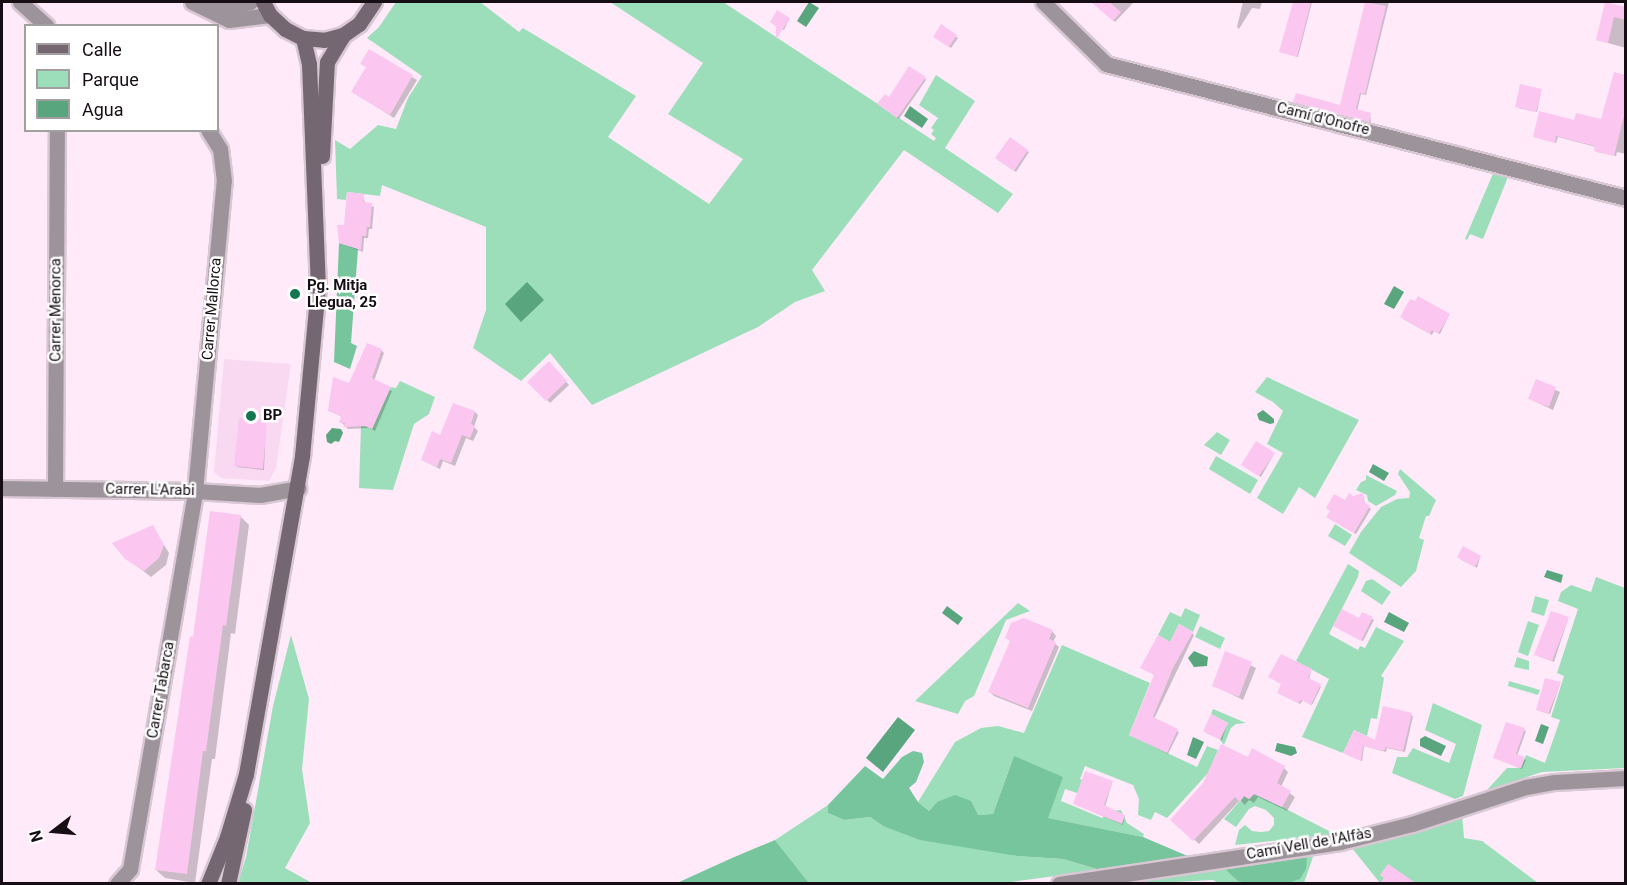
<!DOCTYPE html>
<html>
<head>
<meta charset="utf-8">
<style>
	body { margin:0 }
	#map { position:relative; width:1627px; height:885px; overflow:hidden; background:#feeaf9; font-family:Roboto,sans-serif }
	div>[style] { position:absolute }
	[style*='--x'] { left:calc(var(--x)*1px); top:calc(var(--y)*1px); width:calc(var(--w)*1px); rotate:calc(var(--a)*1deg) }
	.built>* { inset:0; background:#f9d9f2 }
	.green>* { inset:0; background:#9ddeba }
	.forest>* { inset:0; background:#77c59d }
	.water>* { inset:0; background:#58a57e }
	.shadow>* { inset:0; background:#0003 }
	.building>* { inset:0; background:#fbc7f0 }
	.roads { filter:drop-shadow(2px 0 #d9c7d4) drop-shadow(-2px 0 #d9c7d4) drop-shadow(0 2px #d9c7d4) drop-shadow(0 -2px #d9c7d4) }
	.street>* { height:15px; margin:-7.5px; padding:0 7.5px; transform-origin:7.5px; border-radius:7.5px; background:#9d939b }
	.secondary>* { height:15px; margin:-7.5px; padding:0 7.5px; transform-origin:7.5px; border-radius:7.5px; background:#756772 }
	.dots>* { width:16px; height:16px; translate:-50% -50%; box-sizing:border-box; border:3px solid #fff; border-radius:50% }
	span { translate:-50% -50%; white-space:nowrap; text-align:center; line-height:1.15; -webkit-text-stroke:5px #fff; paint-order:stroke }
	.street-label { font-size:15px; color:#160e14 }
	.poi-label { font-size:15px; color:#160e14; font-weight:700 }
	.left { translate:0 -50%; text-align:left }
	.frame { position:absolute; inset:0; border:3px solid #160e14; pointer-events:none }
	.legend { position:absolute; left:24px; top:24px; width:195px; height:108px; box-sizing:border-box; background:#fff; border:2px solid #a29fa1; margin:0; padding:8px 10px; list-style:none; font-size:18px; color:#160e14 }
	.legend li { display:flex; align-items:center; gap:12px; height:30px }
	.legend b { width:30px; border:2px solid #a29fa1 }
	.north { position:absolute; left:24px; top:801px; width:60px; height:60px; -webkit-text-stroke:4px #fff; paint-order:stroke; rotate:254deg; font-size:16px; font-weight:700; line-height:24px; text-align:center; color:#160e14 }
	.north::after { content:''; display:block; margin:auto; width:21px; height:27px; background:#160e14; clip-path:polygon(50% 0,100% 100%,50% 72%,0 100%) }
</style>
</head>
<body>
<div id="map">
	<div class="built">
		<i style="clip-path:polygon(224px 359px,291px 364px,276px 468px,269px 481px,221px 478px,214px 472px)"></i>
	</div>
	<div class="green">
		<i style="clip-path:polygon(396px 2px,480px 2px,519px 32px,523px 28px,636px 96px,608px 137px,709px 204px,743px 159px,668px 114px,703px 63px,610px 2px,723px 2px,934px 141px,936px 138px,931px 134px,934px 130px,931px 128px,938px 118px,919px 105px,936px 75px,975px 101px,945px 148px,1013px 194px,998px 213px,904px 150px,812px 270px,825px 291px,795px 302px,758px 327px,592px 405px,550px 353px,521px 381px,473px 348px,486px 310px,486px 227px,382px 185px,380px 196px,347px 192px,346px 200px,337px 199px,335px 140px,350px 149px,378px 125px,396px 129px,408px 98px,422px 76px,367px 38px,379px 27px)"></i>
		<i style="clip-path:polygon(1495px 169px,1510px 172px,1483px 239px,1470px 234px,1467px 240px,1465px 239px)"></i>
		<i style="clip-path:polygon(1267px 377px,1359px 420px,1315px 498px,1299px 487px,1283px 514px,1257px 498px,1283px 453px,1267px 444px,1283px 411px,1273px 402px,1255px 392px)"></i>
		<i style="clip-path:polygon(400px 381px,435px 397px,429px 414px,414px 424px,393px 490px,359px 488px,361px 425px,372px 429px,390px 387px,396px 388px)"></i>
		<i style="clip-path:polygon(1217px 432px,1230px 440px,1221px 455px,1204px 445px)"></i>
		<i style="clip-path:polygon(1216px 456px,1258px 480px,1250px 494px,1209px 469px)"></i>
		<i style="clip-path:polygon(1400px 469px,1436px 500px,1429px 516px,1426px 516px,1419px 538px,1424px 540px,1416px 571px,1401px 587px,1349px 553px,1361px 532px,1381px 507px,1397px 499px,1409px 498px,1410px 492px,1398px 474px)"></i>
		<i style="clip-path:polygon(1366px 475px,1397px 491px,1395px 495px,1376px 506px,1368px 501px,1367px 495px,1356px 490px,1361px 482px,1366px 480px)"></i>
		<i style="clip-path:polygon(1335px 524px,1352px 535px,1345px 546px,1328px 536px)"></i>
		<i style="clip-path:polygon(1348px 564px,1359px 571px,1358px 577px,1329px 634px,1358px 650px,1360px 646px,1365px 648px,1376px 627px,1404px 641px,1381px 676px,1384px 678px,1377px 719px,1371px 718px,1367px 736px,1354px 730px,1343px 753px,1302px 737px,1329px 679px,1296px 661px)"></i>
		<i style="clip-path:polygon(1596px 577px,1625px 588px,1625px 768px,1542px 772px,1487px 790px,1507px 768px,1521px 768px,1526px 755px,1545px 763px,1560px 720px,1551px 717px,1564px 676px,1557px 673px,1578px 609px,1558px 601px,1561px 592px,1571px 585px,1591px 592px)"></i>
		<i style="clip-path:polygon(1372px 579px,1391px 592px,1382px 605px,1361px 591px,1366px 581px)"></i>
		<i style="clip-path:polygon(1535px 596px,1549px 600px,1544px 616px,1531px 612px)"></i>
		<i style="clip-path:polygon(1018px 603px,1030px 611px,1006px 620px,974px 696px,965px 701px,958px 714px,915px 701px)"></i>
		<i style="clip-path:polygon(1185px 608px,1200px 615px,1193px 632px,1179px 624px,1170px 642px,1158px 635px,1170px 612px,1181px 617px)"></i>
		<i style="clip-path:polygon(1528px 621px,1539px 625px,1528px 656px,1518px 652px)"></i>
		<i style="clip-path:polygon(1200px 626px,1225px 638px,1220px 649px,1195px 637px)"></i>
		<i style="clip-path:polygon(291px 635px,309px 699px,302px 769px,310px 823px,285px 868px,312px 883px,238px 883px,246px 857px,273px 706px)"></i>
		<i style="clip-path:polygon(1062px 645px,1150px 683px,1129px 735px,1197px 767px,1207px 746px,1218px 750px,1208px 773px,1167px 818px,1155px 812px,1151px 820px,1138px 815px,1139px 799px,1133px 785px,1085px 766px,1080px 779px,1084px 781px,1080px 794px,1065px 789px,1061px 801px,1102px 818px,1111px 811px,1121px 810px,1127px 823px,1144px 834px,1143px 837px,1047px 818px,1014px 756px,993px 814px,978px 815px,937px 802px,929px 811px,918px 802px,955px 742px,981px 728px,998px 726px,1024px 733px)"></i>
		<i style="clip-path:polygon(1517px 657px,1529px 661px,1529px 670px,1514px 667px)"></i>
		<i style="clip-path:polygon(1509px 681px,1540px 690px,1538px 695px,1508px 686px)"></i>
		<i style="clip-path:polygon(1433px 703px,1482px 725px,1465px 789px,1463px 796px,1455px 799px,1392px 773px,1397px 757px,1407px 757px,1413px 748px,1449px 763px,1456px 744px,1425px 730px)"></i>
		<i style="clip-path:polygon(1213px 709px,1246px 723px,1236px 724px,1231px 728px,1224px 745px,1220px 740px,1228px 723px,1211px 714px)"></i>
		<i style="clip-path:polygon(1254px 794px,1282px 807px,1335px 834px,1235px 845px,1239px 830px,1245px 825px,1252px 831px,1261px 832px,1269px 831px,1274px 825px,1274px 818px,1266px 810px,1255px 806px,1249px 809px,1236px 827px,1224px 819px,1244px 796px,1249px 799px)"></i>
		<i style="clip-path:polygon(828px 805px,828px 813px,844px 820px,870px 817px,883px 826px,1017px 856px,1063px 859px,1100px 870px,996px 884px,809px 883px,775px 840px)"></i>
		<i style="clip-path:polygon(1462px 814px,1464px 838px,1482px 841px,1538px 883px,1380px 883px,1351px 847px)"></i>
		<i style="clip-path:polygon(1315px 851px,1304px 883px,1220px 884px,1213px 880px,1137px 884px,1139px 877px)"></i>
	</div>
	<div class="forest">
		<i style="clip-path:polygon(339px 243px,358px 249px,351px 343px,357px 346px,350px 369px,334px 362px)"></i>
		<i style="clip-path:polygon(913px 751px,922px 753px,924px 762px,916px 782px,909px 788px,918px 802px,929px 811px,937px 802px,955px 795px,971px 801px,978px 815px,993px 814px,1014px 756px,1063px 777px,1048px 818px,1143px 837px,1190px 857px,1100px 870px,1063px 859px,1017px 856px,920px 840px,883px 826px,870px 817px,844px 820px,828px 813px,828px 805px,865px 766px,883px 779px,902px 757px)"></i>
		<i style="clip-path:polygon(775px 840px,809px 883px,677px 883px,732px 858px)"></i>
		<i style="clip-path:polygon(1288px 858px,1307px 858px,1306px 869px,1300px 879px,1287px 883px,1249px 883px,1238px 881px,1226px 870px,1234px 864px,1261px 864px)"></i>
	</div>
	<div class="water">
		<i style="clip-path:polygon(809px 2px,819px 8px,806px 27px,797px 21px)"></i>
		<i style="clip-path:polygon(910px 106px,928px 119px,922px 128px,904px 116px)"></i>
		<i style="clip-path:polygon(527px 282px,544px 300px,521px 322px,505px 304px)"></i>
		<i style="clip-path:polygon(1394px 286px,1404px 292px,1394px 309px,1384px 304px)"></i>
		<i style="clip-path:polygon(1263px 410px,1274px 419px,1274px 423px,1270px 424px,1259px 420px,1257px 414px)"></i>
		<i style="clip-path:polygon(332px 428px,341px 429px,343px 433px,339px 442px,335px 441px,331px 444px,327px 442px,326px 435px)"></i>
		<i style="clip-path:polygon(1373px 464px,1389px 473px,1384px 481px,1369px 472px)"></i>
		<i style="clip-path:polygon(1547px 570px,1563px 575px,1561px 583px,1544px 577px)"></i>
		<i style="clip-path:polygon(947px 606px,963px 618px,958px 625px,942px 613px)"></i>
		<i style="clip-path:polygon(1389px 612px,1409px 623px,1404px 632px,1384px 622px)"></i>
		<i style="clip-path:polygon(1194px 651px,1208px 657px,1207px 666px,1194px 667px,1188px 658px)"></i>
		<i style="clip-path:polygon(898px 717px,915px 730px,883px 772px,866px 758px)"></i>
		<i style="clip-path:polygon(1541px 724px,1549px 727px,1543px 744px,1535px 741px)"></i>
		<i style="clip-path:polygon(1425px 736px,1446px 746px,1441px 756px,1420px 746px,1420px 739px)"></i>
		<i style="clip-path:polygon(1193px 737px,1204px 742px,1196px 759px,1187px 755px)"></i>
		<i style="clip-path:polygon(1277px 743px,1295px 747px,1297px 753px,1291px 756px,1275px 751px)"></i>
	</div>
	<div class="shadow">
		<i style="clip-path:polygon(1093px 2px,1134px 2px,1115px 22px)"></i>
		<i style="clip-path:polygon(1243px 2px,1262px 2px,1260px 9px,1252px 8px,1239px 29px,1237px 27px)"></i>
		<i style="clip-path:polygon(1294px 2px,1312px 2px,1298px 57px,1281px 52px)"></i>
		<i style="clip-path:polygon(1367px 2px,1389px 2px,1366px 95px,1361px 94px,1357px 111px,1370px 115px,1371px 122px,1297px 103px,1295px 102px,1341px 107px)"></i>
		<i style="clip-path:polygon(1606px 3px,1625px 8px,1626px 5px,1626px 48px,1597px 40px)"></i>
		<i style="clip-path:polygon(789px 19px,784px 30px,773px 24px)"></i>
		<i style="clip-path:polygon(941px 26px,958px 38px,951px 48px,936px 38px)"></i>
		<i style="clip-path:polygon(369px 51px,417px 80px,394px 118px,353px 92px,367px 68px,362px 64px)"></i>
		<i style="clip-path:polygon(1626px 76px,1626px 154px,1617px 152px,1616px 156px,1597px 152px,1596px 147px,1558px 137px,1556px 143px,1535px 137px,1575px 122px,1602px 121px)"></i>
		<i style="clip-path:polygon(925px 78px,926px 80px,899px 119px,881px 106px)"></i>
		<i style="clip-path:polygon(1541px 91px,1537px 112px,1518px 108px)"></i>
		<i style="clip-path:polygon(1027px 151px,1029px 152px,1016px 172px,998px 160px)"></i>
		<i style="clip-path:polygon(363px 196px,365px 204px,374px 207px,372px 229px,369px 229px,368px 238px,364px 238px,363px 252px,340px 243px,345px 227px)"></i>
		<i style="clip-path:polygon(1449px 315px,1440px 334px,1434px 331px,1432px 335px,1403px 319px)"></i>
		<i style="clip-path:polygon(381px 350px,384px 353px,374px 381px,392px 391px,375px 431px,369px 428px,348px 429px,341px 422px,342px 417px,330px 411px)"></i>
		<i style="clip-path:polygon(549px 363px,569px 385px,550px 403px,530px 382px)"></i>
		<i style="clip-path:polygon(1537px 381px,1560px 392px,1553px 410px,1530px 399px)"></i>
		<i style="clip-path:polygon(475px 412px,478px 415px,474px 427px,478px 431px,473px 441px,466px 438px,455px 466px,443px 461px,440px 469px,422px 460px,441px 437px)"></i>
		<i style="clip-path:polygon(266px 422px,264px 470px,237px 467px,236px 465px)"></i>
		<i style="clip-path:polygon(1274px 454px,1261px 477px,1245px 467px)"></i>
		<i style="clip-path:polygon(1363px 495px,1365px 504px,1371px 509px,1356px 534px,1330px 519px,1353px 497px)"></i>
		<i style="clip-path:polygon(240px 516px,249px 525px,235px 634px,231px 633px,215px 759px,212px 759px,195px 883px,165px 878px,156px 870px,195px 638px)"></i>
		<i style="clip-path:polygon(153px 527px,169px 553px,166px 565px,151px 577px,126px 558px)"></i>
		<i style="clip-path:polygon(1480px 557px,1477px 568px,1460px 559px)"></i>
		<i style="clip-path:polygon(1363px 614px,1374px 620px,1363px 641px,1336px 627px,1360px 620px)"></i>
		<i style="clip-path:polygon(1568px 619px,1554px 662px,1538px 656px)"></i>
		<i style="clip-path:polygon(1052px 631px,1056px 636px,1053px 642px,1059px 647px,1032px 711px,994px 696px,990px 692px,1011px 642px,1007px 638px)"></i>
		<i style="clip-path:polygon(1192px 633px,1194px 635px,1154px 719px,1179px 732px,1168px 754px,1132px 736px,1170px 644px)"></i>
		<i style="clip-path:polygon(1226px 653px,1256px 668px,1243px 700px,1213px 685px)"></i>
		<i style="clip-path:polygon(1311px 671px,1309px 680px,1321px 687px,1312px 705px,1303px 700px,1300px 704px,1280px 694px)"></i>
		<i style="clip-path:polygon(1560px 684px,1550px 714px,1540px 711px,1538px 710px)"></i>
		<i style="clip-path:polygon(1384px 708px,1413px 716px,1405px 752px,1387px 748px,1386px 752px,1364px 746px,1362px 761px,1346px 754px,1354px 732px,1376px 742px)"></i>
		<i style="clip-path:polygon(1227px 724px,1222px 740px,1206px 733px)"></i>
		<i style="clip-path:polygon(1507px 724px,1526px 731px,1517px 756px,1526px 760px,1522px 769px,1495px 758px)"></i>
		<i style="clip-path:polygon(1248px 759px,1284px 768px,1288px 772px,1281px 787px,1295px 797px,1287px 811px,1258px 797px,1254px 803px,1249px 800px,1245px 805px,1240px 800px,1199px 844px,1172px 819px)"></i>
		<i style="clip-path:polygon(1112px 783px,1105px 807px,1125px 816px,1123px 825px,1075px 804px)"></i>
	</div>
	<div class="building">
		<i style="clip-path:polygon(1091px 2px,1109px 2px,1121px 12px,1113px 21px)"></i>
		<i style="clip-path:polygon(1293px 2px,1311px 2px,1297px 57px,1279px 52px)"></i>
		<i style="clip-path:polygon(1365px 2px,1386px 6px,1365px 94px,1360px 93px,1356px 109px,1371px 113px,1369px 122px,1293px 102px,1296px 93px,1340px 105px)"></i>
		<i style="clip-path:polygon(1605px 2px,1626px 7px,1626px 20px,1614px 17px,1608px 43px,1596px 40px)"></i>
		<i style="clip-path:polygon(777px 10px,790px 18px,776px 39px,776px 26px,770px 22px)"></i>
		<i style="clip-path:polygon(941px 24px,957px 35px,949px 47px,933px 37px)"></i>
		<i style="clip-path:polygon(369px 49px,413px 75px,390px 115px,351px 92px,366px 67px,360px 64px)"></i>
		<i style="clip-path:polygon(909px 66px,926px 77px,897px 118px,877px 104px,885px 94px,889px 97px)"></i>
		<i style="clip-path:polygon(1614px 72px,1626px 75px,1626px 108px,1614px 156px,1594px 151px,1595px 146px,1556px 136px,1555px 143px,1533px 137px,1539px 111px,1574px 120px,1576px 113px,1601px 119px)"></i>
		<i style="clip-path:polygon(1520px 84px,1542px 89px,1536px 112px,1515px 107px)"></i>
		<i style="clip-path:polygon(1010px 137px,1028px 150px,1014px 171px,995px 158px)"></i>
		<i style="clip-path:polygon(347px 192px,364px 194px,363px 202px,372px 203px,370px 227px,367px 227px,366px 236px,362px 236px,361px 250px,339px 243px,337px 225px,344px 225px)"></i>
		<i style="clip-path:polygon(1418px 296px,1450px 314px,1438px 334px,1432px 330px,1430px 334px,1400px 317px,1410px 299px,1415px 301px)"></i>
		<i style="clip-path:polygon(367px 343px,382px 349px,372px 378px,391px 387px,372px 429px,366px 426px,344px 427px,345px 423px,339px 423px,341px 416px,328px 411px,333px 377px,349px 383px)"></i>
		<i style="clip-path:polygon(549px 361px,567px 381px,546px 401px,527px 382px)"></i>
		<i style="clip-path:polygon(1536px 379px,1556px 387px,1549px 407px,1528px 399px)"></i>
		<i style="clip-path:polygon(453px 403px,475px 411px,471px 424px,475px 426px,470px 438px,462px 435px,451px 463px,440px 459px,437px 467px,421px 460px,432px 431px,440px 435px)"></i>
		<i style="clip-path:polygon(239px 418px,267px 420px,263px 469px,234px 466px)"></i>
		<i style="clip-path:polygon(1256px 441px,1275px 453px,1259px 476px,1241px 465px)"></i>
		<i style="clip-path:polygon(1349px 493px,1353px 496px,1363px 493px,1364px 502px,1370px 506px,1354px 533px,1326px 517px,1330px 511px,1326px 508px,1334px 494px,1345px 500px)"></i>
		<i style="clip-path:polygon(210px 511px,241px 515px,226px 626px,223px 625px,206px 751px,203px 751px,187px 874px,155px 870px,190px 636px,193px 637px)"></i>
		<i style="clip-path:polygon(153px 525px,164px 545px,159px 558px,144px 571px,125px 559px,112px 543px)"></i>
		<i style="clip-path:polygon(1463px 546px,1481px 556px,1475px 567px,1457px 557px)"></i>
		<i style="clip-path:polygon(1342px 609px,1359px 618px,1362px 612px,1373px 617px,1361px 641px,1333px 626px)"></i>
		<i style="clip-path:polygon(1551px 611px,1569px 617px,1552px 661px,1534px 655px)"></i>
		<i style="clip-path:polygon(1024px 618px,1053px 630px,1049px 639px,1056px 642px,1028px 708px,988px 692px,1010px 641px,1005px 638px,1011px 623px)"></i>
		<i style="clip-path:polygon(1179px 624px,1193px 632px,1173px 668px,1153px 717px,1178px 729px,1167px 753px,1129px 735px,1154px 675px,1140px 668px,1158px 635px,1170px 642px)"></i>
		<i style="clip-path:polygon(1225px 651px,1252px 662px,1239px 697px,1212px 686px)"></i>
		<i style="clip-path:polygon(1281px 654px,1312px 669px,1308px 678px,1321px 684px,1311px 705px,1301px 700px,1298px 703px,1277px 693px,1281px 684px,1268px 677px)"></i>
		<i style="clip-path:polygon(1545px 678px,1561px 682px,1548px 714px,1536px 710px)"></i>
		<i style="clip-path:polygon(1383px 706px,1412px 713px,1403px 751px,1386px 747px,1384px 751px,1363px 746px,1361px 761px,1343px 753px,1354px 730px,1375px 740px)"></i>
		<i style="clip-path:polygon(1211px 714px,1228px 723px,1220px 740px,1203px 731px)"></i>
		<i style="clip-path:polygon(1506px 722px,1525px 728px,1516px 754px,1525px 757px,1521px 768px,1493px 758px)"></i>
		<i style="clip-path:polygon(1221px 744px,1248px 757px,1252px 748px,1285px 766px,1277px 783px,1291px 791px,1282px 807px,1254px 794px,1249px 799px,1244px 796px,1240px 802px,1235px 797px,1193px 841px,1170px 820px,1203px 783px)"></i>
		<i style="clip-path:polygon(1085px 771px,1113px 781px,1104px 805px,1125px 815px,1122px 824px,1073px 804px)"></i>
		<i style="clip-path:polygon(1388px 864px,1417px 884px,1379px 884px,1384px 878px,1380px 875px)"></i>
	</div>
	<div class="roads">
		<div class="street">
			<i style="--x:20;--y:2;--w:36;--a:42"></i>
			<i style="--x:192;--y:2;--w:41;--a:25.9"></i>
			<i style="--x:229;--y:20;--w:41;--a:-7"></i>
			<i style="--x:1043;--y:2;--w:88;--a:44.5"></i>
			<i style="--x:1106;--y:64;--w:537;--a:14.45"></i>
			<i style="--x:212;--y:10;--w:39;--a:-12"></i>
			<i style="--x:2;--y:488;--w:193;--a:0.9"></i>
			<i style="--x:195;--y:491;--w:65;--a:3.5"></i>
			<i style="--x:260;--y:495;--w:39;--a:-10"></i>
			<i style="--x:55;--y:489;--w:359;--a:-89.7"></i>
			<i style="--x:117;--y:884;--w:20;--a:-49"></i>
			<i style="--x:130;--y:869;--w:384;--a:-80.2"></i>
			<i style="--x:195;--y:491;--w:311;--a:-84.7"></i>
			<i style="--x:224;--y:181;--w:32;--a:-97"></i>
			<i style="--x:220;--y:149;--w:22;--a:-122"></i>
			<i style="--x:1059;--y:884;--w:284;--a:-8.5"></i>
			<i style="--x:1340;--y:842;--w:74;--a:-14"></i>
			<i style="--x:1412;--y:824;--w:120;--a:-18"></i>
			<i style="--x:1526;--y:787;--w:29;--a:-10"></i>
			<i style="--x:1555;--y:782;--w:71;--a:-3.2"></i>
		</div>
		<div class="secondary">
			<i style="--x:263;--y:2;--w:15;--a:62"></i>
			<i style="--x:270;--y:15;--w:21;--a:43"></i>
			<i style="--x:285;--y:29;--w:20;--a:27"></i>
			<i style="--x:303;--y:38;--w:21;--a:5"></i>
			<i style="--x:324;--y:40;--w:20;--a:-15"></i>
			<i style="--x:343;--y:35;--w:19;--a:-35"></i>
			<i style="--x:359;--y:24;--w:27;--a:-56"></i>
			<i style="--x:322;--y:156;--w:94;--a:-87"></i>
			<i style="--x:327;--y:62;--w:31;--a:-59"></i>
			<i style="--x:208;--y:884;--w:51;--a:-68"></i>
			<i style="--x:227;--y:837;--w:66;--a:-73.2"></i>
			<i style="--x:246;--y:774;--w:323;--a:-80"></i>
			<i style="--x:302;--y:456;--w:169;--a:-84.6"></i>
			<i style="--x:318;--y:288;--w:224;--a:-92.3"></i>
			<i style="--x:309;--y:64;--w:27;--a:-103"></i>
			<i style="--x:228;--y:884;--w:76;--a:-77.8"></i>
		</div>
	</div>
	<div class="dots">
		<i style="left:295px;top:294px;background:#14774f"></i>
		<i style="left:251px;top:416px;background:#14774f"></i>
	</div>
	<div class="street-label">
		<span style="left:1323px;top:119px;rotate:14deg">Camí d'Onofre</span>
		<span style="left:212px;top:309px;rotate:-85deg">Carrer Mallorca</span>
		<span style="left:56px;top:310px;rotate:-90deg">Carrer Menorca</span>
		<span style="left:150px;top:490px;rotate:1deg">Carrer L'Arabi</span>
		<span style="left:161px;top:690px;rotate:-80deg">Carrer Tabarca</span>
		<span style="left:1309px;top:844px;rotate:-10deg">Camí Vell de l'Alfàs</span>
	</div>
	<div class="poi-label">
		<span class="left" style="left:307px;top:294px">Pg. Mitja<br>Llegua, 25</span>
		<span class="left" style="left:263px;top:416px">BP</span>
	</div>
	<div class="frame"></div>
	<ul class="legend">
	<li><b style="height:8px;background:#756772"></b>Calle</li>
	<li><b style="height:16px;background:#9ddeba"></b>Parque</li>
	<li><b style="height:16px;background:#58a57e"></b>Agua</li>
	</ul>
	<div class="north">N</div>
</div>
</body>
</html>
